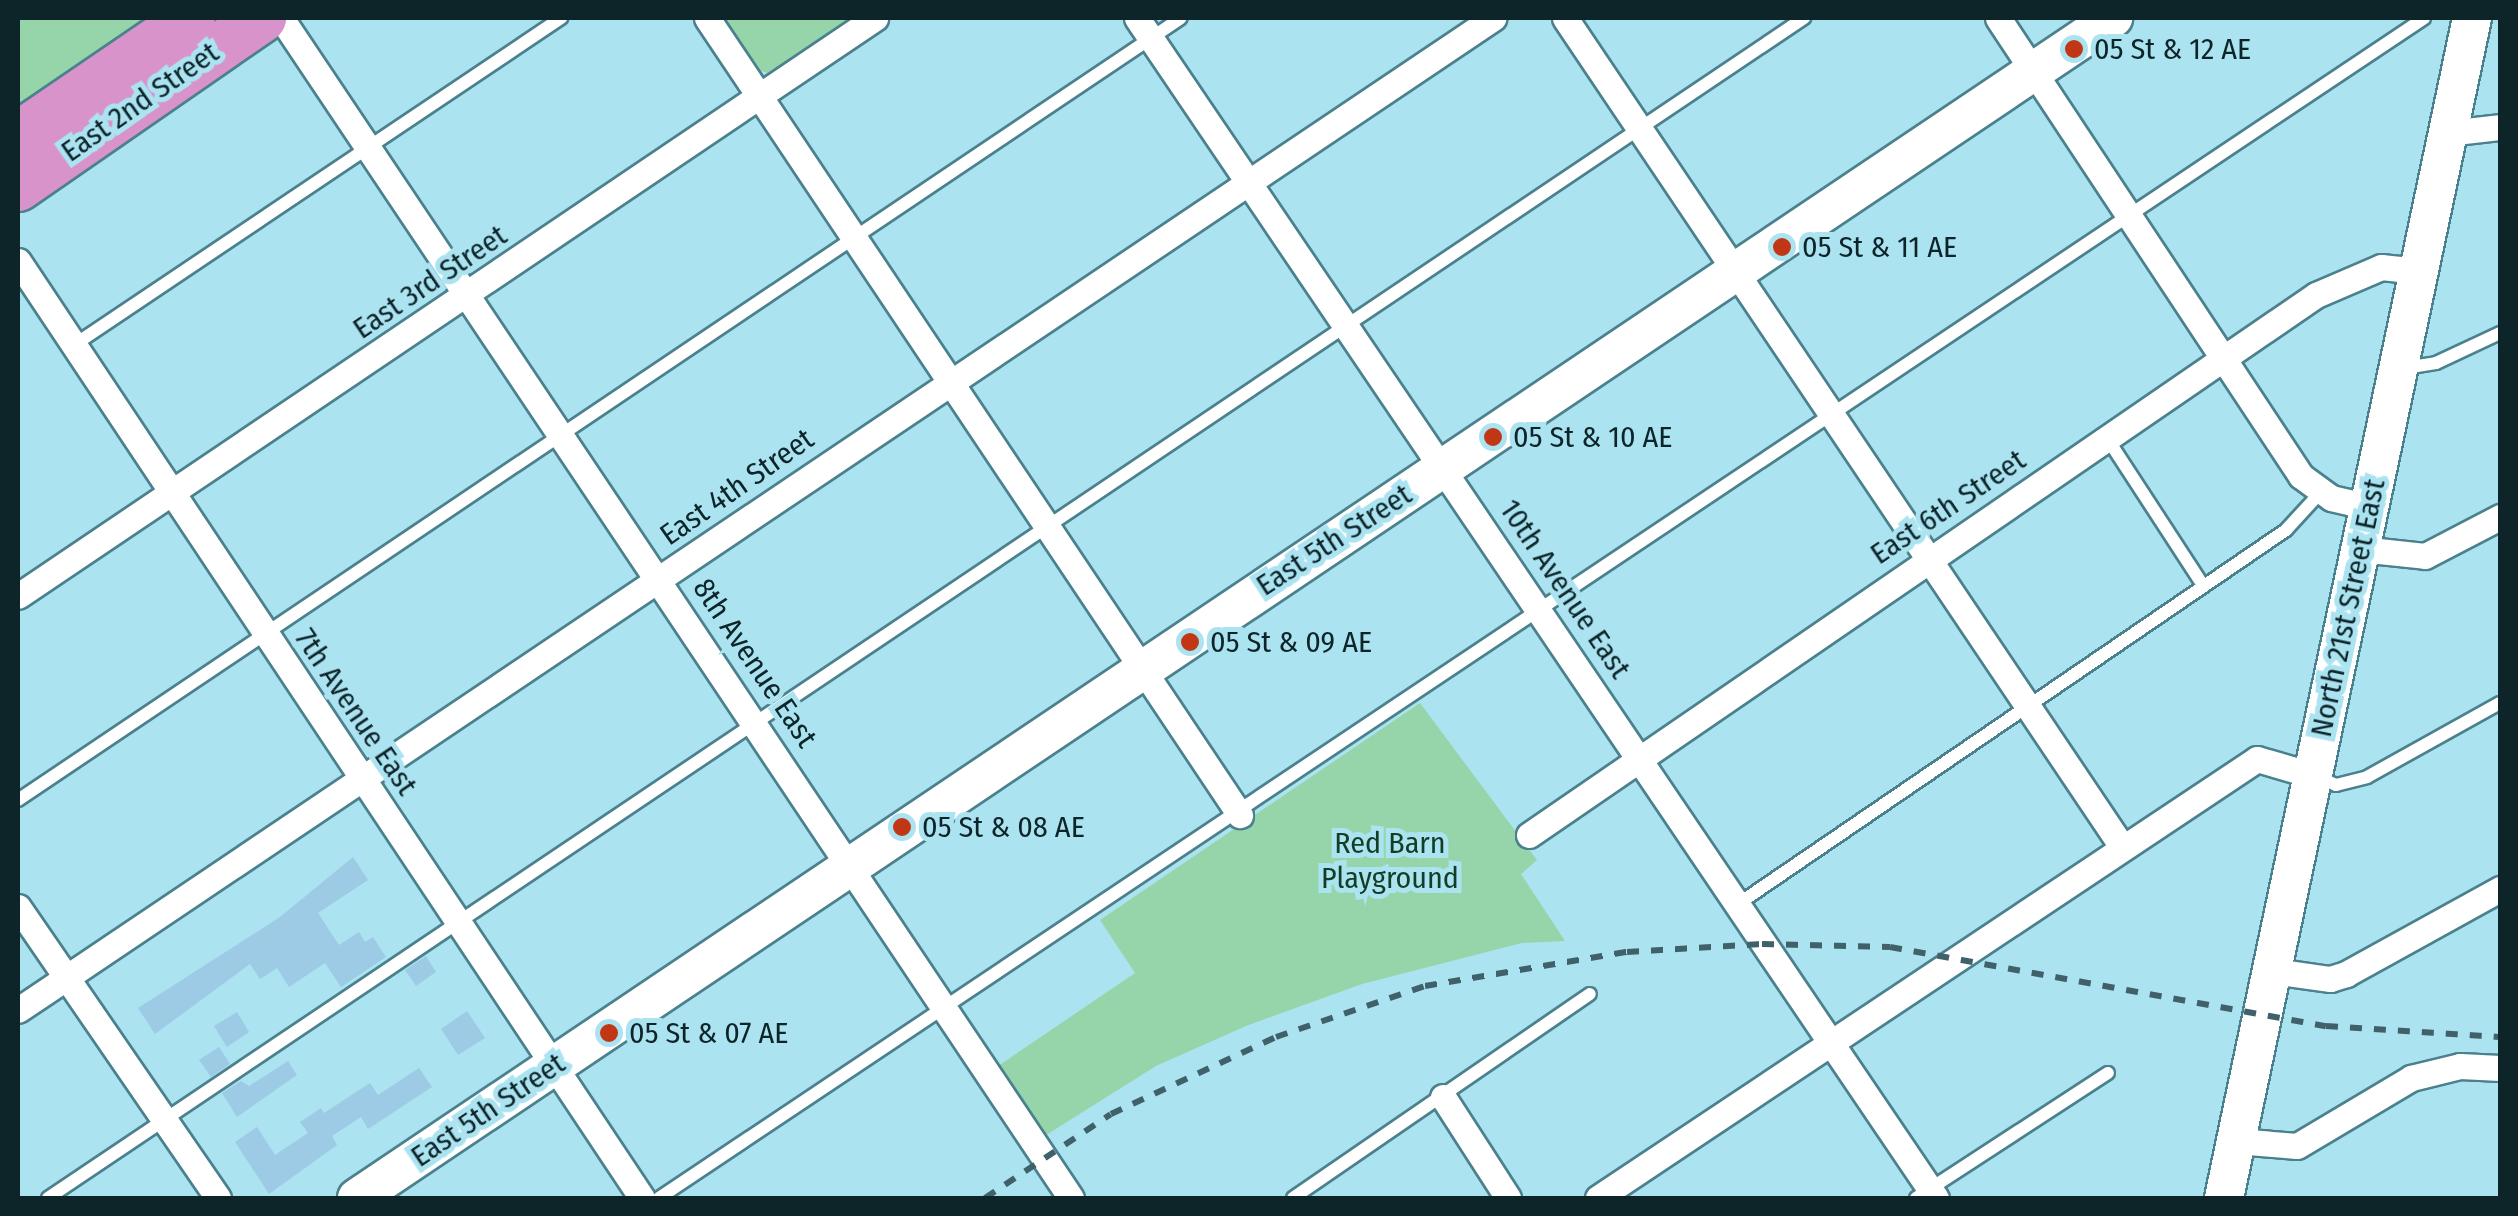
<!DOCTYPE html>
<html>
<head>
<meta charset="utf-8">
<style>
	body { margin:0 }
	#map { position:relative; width:2518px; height:1216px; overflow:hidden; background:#abe3f1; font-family:"Fira Sans Condensed",sans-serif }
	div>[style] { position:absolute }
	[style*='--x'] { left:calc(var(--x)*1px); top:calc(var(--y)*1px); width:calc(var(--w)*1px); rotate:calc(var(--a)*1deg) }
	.green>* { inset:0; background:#96d5aa }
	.building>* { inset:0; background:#9dcae4 }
	.roads { filter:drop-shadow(2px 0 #4b818d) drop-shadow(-2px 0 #4b818d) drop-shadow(0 2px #4b818d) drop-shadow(0 -2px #4b818d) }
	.lane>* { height:12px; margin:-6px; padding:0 6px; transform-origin:6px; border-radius:6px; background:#fff }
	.street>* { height:25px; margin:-12.5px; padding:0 12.5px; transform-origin:12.5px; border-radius:12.5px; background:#fff }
	.secondary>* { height:38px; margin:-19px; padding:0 19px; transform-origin:19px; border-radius:19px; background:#fff }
	.highway>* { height:48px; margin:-24px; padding:0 24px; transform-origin:24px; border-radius:24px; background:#d894ca }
	.rail>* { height:6px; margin-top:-3px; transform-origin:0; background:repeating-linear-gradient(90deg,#406169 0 12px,transparent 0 24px) }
	.dots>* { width:28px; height:28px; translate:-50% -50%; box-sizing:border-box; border:5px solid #abe3f1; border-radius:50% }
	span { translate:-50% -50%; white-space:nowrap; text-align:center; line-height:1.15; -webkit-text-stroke:10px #abe3f1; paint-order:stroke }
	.poi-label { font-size:30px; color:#0d2429 }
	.left { translate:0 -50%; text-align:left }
	.street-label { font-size:30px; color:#0d2429 }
	.park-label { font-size:30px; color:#133e25 }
	.frame { position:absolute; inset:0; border:20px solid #0d2429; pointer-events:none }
</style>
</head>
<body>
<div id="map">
	<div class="green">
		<i style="clip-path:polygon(18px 18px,174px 18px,18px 123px)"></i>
		<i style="clip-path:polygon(721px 18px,859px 18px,767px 73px,753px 67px)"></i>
		<i style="clip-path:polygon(1420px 703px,1537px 860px,1521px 874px,1565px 941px,1522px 943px,1362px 984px,1246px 1026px,1156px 1066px,1043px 1137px,998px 1066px,1135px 973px,1100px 920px)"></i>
	</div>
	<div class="building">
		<i style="clip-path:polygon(353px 857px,368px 880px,318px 913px,339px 945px,359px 932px,365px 942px,373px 937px,386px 957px,341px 987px,325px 963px,289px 987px,277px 968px,260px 979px,250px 964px,155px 1034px,138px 1008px,280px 917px)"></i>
		<i style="clip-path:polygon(426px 956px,436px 972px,416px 986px,405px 970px)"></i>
		<i style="clip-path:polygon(467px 1011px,485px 1038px,458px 1055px,441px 1029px)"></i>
		<i style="clip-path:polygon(237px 1012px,249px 1032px,227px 1047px,214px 1026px)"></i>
		<i style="clip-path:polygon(219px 1047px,230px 1064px,211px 1077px,199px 1060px)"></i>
		<i style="clip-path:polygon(288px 1061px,297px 1075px,237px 1117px,222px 1093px,241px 1081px,249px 1086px)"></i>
		<i style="clip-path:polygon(419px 1068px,432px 1087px,368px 1129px,361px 1117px,332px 1136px,337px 1145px,269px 1194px,235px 1142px,257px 1127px,275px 1155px,308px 1133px,300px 1122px,321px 1108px,324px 1113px,370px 1083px,378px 1095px)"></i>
	</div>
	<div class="roads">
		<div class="lane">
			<i style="--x:74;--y:345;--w:587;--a:-33.88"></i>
			<i style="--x:2405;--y:368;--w:31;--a:-9"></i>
			<i style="--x:2436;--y:363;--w:71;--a:-25.1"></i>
			<i style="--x:2107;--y:438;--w:176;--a:56.9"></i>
			<i style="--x:2315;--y:776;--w:23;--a:23"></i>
			<i style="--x:2336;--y:785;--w:32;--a:-14"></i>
			<i style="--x:2367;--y:777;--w:152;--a:-29.1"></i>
			<i style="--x:18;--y:800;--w:1401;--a:-33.92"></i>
			<i style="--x:1738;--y:904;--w:663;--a:-34.31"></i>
			<i style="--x:2286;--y:530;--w:50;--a:-47.4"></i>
			<i style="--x:48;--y:1198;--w:2116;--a:-33.9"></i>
			<i style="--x:659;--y:1198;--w:2123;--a:-33.76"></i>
			<i style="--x:1293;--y:1198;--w:360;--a:-34.5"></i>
			<i style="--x:1916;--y:1198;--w:229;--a:-33.1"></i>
		</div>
		<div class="street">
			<i style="--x:281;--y:18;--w:1420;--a:56.2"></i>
			<i style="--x:707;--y:18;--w:959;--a:56.23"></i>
			<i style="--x:1137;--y:18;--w:1425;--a:55.9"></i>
			<i style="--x:1565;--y:18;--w:997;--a:56.09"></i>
			<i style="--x:1998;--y:18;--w:549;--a:56.51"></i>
			<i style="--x:2301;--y:476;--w:37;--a:36"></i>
			<i style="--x:2331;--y:498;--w:39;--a:13"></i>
			<i style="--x:2448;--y:133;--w:52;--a:-6.6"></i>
			<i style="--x:18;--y:261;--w:1126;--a:56.34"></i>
			<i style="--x:2360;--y:549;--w:65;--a:6.1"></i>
			<i style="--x:2425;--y:556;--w:85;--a:-27.5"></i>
			<i style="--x:18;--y:596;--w:1034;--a:-34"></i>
			<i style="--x:1529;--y:835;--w:954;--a:-34.46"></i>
			<i style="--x:2316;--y:295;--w:71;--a:-23.3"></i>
			<i style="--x:2381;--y:267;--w:38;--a:6"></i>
			<i style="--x:18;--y:907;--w:353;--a:55.5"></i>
			<i style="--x:2273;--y:971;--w:58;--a:8"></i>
			<i style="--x:2330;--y:979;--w:17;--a:-17"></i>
			<i style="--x:2346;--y:974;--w:176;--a:-28.9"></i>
			<i style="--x:18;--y:1010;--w:1778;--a:-33.92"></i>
			<i style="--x:1443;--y:1097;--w:120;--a:57.2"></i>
			<i style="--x:2237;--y:1141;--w:60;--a:4.8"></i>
			<i style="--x:2297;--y:1146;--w:133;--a:-30.8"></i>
			<i style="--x:2411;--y:1078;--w:50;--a:-13.8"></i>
			<i style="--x:2460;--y:1066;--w:40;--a:2.9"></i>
			<i style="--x:1598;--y:1198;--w:792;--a:-33.67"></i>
			<i style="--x:2257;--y:759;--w:57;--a:16.2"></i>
		</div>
		<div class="secondary">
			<i style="--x:357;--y:1198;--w:2116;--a:-33.9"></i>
			<i style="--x:2224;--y:1198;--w:1206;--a:-78.13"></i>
		</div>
		<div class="highway">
			<i style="--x:18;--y:136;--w:209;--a:-34.3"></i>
			<i style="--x:18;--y:187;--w:297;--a:-34.7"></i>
		</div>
	</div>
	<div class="rail">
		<i style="--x:985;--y:1198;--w:151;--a:-33.7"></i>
		<i style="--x:1111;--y:1114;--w:182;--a:-25"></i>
		<i style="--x:1276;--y:1037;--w:157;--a:-18.9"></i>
		<i style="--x:1425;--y:986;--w:205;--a:-9.6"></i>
		<i style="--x:1627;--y:952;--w:135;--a:-3.4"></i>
		<i style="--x:1762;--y:944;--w:128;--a:1.3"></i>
		<i style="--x:1890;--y:947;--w:443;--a:10.3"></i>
		<i style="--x:2326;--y:1026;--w:174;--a:3.6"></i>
	</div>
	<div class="dots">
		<i style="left:2074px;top:49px;background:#c13715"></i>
		<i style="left:1782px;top:247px;background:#c13715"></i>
		<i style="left:1493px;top:437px;background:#c13715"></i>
		<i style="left:1190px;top:642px;background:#c13715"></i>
		<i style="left:902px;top:827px;background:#c13715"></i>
		<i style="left:609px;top:1033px;background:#c13715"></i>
	</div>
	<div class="poi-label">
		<span class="left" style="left:2094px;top:49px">05 St &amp; 12 AE</span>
		<span class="left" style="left:1802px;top:247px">05 St &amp; 11 AE</span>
		<span class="left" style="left:1513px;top:437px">05 St &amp; 10 AE</span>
		<span class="left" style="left:1210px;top:642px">05 St &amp; 09 AE</span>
		<span class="left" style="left:922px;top:827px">05 St &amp; 08 AE</span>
		<span class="left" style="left:629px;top:1033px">05 St &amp; 07 AE</span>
	</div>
	<div class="street-label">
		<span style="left:140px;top:102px;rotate:-35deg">East 2nd Street</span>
		<span style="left:430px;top:282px;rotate:-34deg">East 3rd Street</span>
		<span style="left:737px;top:487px;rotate:-35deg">East 4th Street</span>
		<span style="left:1948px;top:507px;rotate:-34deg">East 6th Street</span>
		<span style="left:1334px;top:540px;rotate:-33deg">East 5th Street</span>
		<span style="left:1565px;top:589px;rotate:56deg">10th Avenue East</span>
		<span style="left:2348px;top:608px;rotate:-78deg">North 21st Street East</span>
		<span style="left:755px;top:663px;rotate:56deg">8th Avenue East</span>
		<span style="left:356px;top:712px;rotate:56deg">7th Avenue East</span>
		<span style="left:488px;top:1110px;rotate:-34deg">East 5th Street</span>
	</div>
	<div class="park-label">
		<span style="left:1390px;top:860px">Red Barn<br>Playground</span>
	</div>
	<div class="frame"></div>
</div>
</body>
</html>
